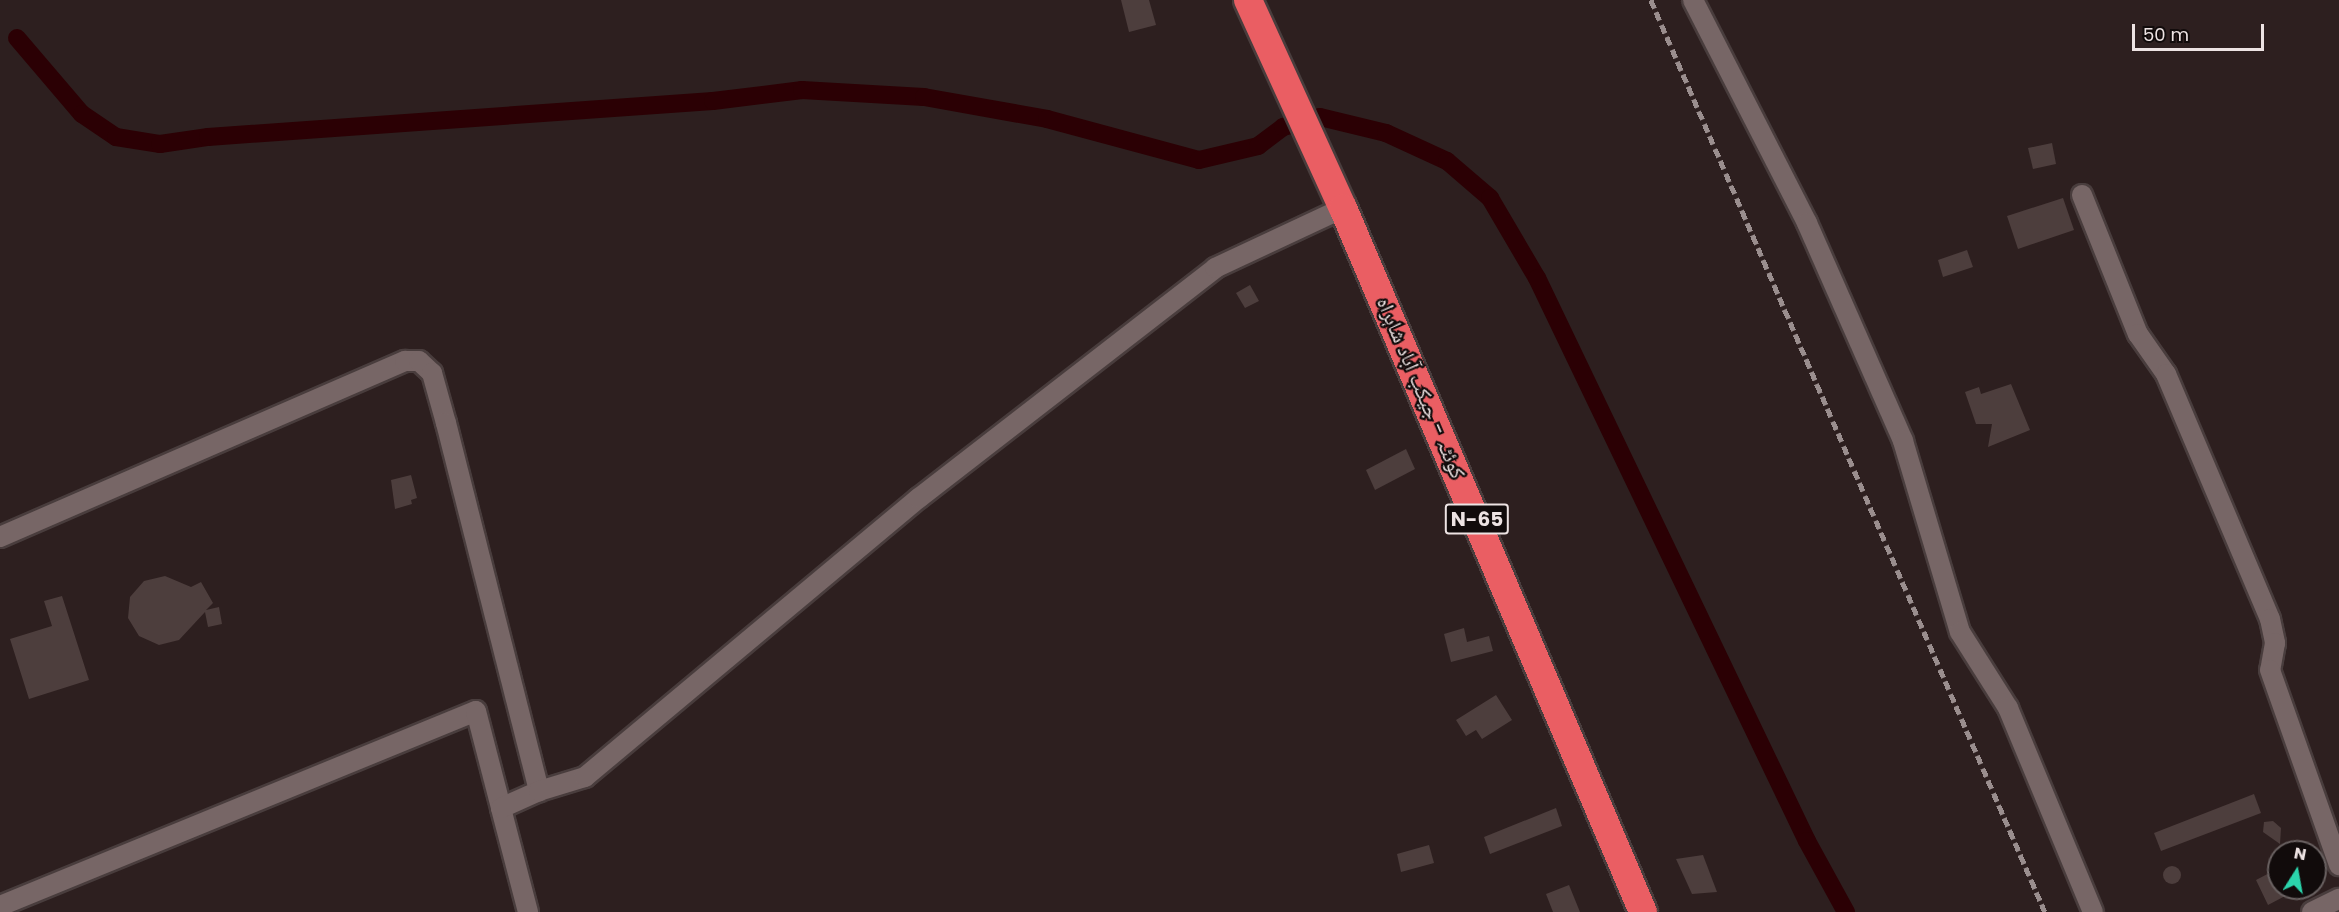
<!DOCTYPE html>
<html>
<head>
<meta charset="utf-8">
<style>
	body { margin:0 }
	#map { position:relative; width:2339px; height:912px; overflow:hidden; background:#2d1f1f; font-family:Poppins,"Noto Naskh Arabic",sans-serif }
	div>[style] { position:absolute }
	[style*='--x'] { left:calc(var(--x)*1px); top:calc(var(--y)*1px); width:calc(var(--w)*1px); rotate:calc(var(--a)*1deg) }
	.canal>* { height:18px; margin:-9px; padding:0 9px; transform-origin:9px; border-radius:9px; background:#2b0004 }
	.building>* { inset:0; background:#4d3e3d }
	.round { border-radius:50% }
	.roads { filter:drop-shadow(2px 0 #493d3d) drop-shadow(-2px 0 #493d3d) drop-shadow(0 2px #493d3d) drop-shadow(0 -2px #493d3d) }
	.minor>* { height:20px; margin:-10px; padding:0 10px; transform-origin:10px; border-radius:10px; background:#766 }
	.highway>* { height:28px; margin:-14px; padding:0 14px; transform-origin:14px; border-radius:14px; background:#ea5e63 }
	.rail>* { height:4.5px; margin-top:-2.25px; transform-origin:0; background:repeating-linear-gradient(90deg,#9a8e8e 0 9px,transparent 0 13.5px) }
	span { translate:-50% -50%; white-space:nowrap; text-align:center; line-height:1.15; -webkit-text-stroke:4.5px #110b0b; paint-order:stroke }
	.shield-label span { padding:2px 4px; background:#110b0b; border:2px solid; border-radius:4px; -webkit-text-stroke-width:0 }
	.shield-label { font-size:20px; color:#ede3e3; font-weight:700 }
	.street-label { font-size:21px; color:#ede3e3 }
	.north { position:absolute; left:2267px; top:840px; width:60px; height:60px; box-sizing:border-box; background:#110b0b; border:2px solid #696161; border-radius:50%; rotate:11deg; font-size:16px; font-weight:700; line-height:24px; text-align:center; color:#ede3e3 }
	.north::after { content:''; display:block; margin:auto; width:21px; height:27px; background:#2bd5ac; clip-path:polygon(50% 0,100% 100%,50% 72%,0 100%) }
	.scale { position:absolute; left:2132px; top:24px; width:132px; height:27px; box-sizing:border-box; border:3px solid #ede3e3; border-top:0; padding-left:8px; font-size:18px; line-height:21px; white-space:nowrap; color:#ede3e3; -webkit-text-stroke:4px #110b0b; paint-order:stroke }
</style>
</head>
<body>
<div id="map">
	<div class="canal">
		<i style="--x:17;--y:38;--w:100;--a:49.5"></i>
		<i style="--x:82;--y:114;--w:41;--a:34.1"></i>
		<i style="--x:116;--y:137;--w:45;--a:9"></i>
		<i style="--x:160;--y:144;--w:49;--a:-8.3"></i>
		<i style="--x:208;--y:137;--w:506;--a:-4.08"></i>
		<i style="--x:713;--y:101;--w:90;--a:-7"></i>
		<i style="--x:802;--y:90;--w:122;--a:3.3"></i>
		<i style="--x:924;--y:97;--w:125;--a:10.1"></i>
		<i style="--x:1047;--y:119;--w:157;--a:15.1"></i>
		<i style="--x:1199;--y:160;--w:61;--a:-13.3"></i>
		<i style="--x:1258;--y:146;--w:31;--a:-37"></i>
		<i style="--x:1283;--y:127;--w:38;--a:-15"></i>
		<i style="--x:1320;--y:117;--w:68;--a:13.6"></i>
		<i style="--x:1386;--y:133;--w:67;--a:24.7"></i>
		<i style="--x:1447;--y:161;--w:57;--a:40.7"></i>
		<i style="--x:1490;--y:198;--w:93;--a:59.6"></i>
		<i style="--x:1537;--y:278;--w:624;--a:64.38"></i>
		<i style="--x:1807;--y:841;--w:81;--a:61.2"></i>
	</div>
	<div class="building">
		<i style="clip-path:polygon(1121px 0,1149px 0,1156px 25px,1129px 32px)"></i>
		<i style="clip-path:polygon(2052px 143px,2056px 164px,2033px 169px,2028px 148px)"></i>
		<i style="clip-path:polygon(2063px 198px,2074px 230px,2018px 249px,2007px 216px)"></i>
		<i style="clip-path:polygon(1967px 250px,1973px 267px,1943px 277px,1938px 260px)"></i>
		<i style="clip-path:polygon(1250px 285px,1259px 301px,1245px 308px,1236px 293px)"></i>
		<i style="clip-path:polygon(2011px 384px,2030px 430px,1988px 447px,1992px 424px,1976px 424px,1965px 392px,1979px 387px,1981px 394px)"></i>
		<i style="clip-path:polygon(1406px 449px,1415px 469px,1375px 490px,1366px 470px)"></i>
		<i style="clip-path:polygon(411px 475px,417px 498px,411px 500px,412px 504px,395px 509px,391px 480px)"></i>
		<i style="clip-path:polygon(165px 576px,191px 587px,201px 582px,213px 603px,206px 610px,219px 607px,222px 624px,208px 627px,205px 612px,179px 640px,159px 645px,139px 636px,128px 618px,130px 597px,144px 581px)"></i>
		<i style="clip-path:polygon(62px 596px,89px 680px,29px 699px,10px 639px,52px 626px,44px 601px)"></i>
		<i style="clip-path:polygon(1464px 628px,1467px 642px,1489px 636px,1493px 651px,1451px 662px,1444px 634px)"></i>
		<i style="clip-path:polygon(1496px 695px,1512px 720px,1482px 739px,1476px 730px,1466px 736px,1456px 720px)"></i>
		<i style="clip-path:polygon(2254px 794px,2261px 813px,2161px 851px,2154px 833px)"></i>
		<i style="clip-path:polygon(1556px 808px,1562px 826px,1490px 854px,1484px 837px)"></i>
		<i style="clip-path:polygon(2273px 821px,2281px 828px,2280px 844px,2263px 832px,2264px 822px)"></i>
		<i style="clip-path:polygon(1429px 845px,1434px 863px,1401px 872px,1397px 854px)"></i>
		<i style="clip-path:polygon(1703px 855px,1717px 892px,1692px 894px,1676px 859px)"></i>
		<i class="round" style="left:2163px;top:866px;width:18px;height:18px"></i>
		<i style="clip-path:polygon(2279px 868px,2279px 888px,2300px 888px,2268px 905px,2256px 880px)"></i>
		<i style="clip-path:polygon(1569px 885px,1580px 912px,1553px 912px,1546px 894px)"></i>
	</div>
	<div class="roads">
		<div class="minor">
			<i style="--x:1693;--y:0;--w:250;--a:62.9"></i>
			<i style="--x:1807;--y:223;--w:238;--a:66.2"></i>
			<i style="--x:1903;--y:441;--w:199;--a:73.4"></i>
			<i style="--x:1960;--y:632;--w:90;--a:57.7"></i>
			<i style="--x:2008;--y:708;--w:221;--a:67.4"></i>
			<i style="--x:2082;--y:195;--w:150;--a:68.1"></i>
			<i style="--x:2138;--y:334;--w:49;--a:55"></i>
			<i style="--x:2166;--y:374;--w:266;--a:67"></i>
			<i style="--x:2270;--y:619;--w:25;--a:78"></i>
			<i style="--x:2275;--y:643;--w:27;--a:100"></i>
			<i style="--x:2270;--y:670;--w:207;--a:70.5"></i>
			<i style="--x:0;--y:537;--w:442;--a:-23.5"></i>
			<i style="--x:405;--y:361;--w:14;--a:0"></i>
			<i style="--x:419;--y:361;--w:18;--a:43"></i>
			<i style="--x:432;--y:373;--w:52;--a:74.4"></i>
			<i style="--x:446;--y:423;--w:380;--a:75.8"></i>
			<i style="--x:0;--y:906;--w:514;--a:-22.28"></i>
			<i style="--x:476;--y:711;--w:100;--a:75.5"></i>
			<i style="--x:528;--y:912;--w:107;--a:-104.6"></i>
			<i style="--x:501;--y:808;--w:42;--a:-24.1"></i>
			<i style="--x:539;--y:791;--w:48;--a:-16.9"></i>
			<i style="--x:585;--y:777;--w:435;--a:-39.9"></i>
			<i style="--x:919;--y:498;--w:375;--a:-37.8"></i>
			<i style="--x:1215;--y:268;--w:141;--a:-25.1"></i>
			<i style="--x:2312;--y:912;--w:30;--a:-26"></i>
		</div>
		<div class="highway">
			<i style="--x:1248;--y:0;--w:229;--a:65.5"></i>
			<i style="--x:1343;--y:208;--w:765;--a:66.92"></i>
		</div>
	</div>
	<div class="rail">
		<i style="--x:1651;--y:0;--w:993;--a:66.63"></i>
	</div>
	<div class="shield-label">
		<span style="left:1477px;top:519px">N-65</span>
	</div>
	<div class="street-label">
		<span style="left:1421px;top:388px;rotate:67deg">کوئٹہ - جیکب آباد شاہراہ</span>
	</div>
	<div class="north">N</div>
	<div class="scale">50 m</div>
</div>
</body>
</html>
